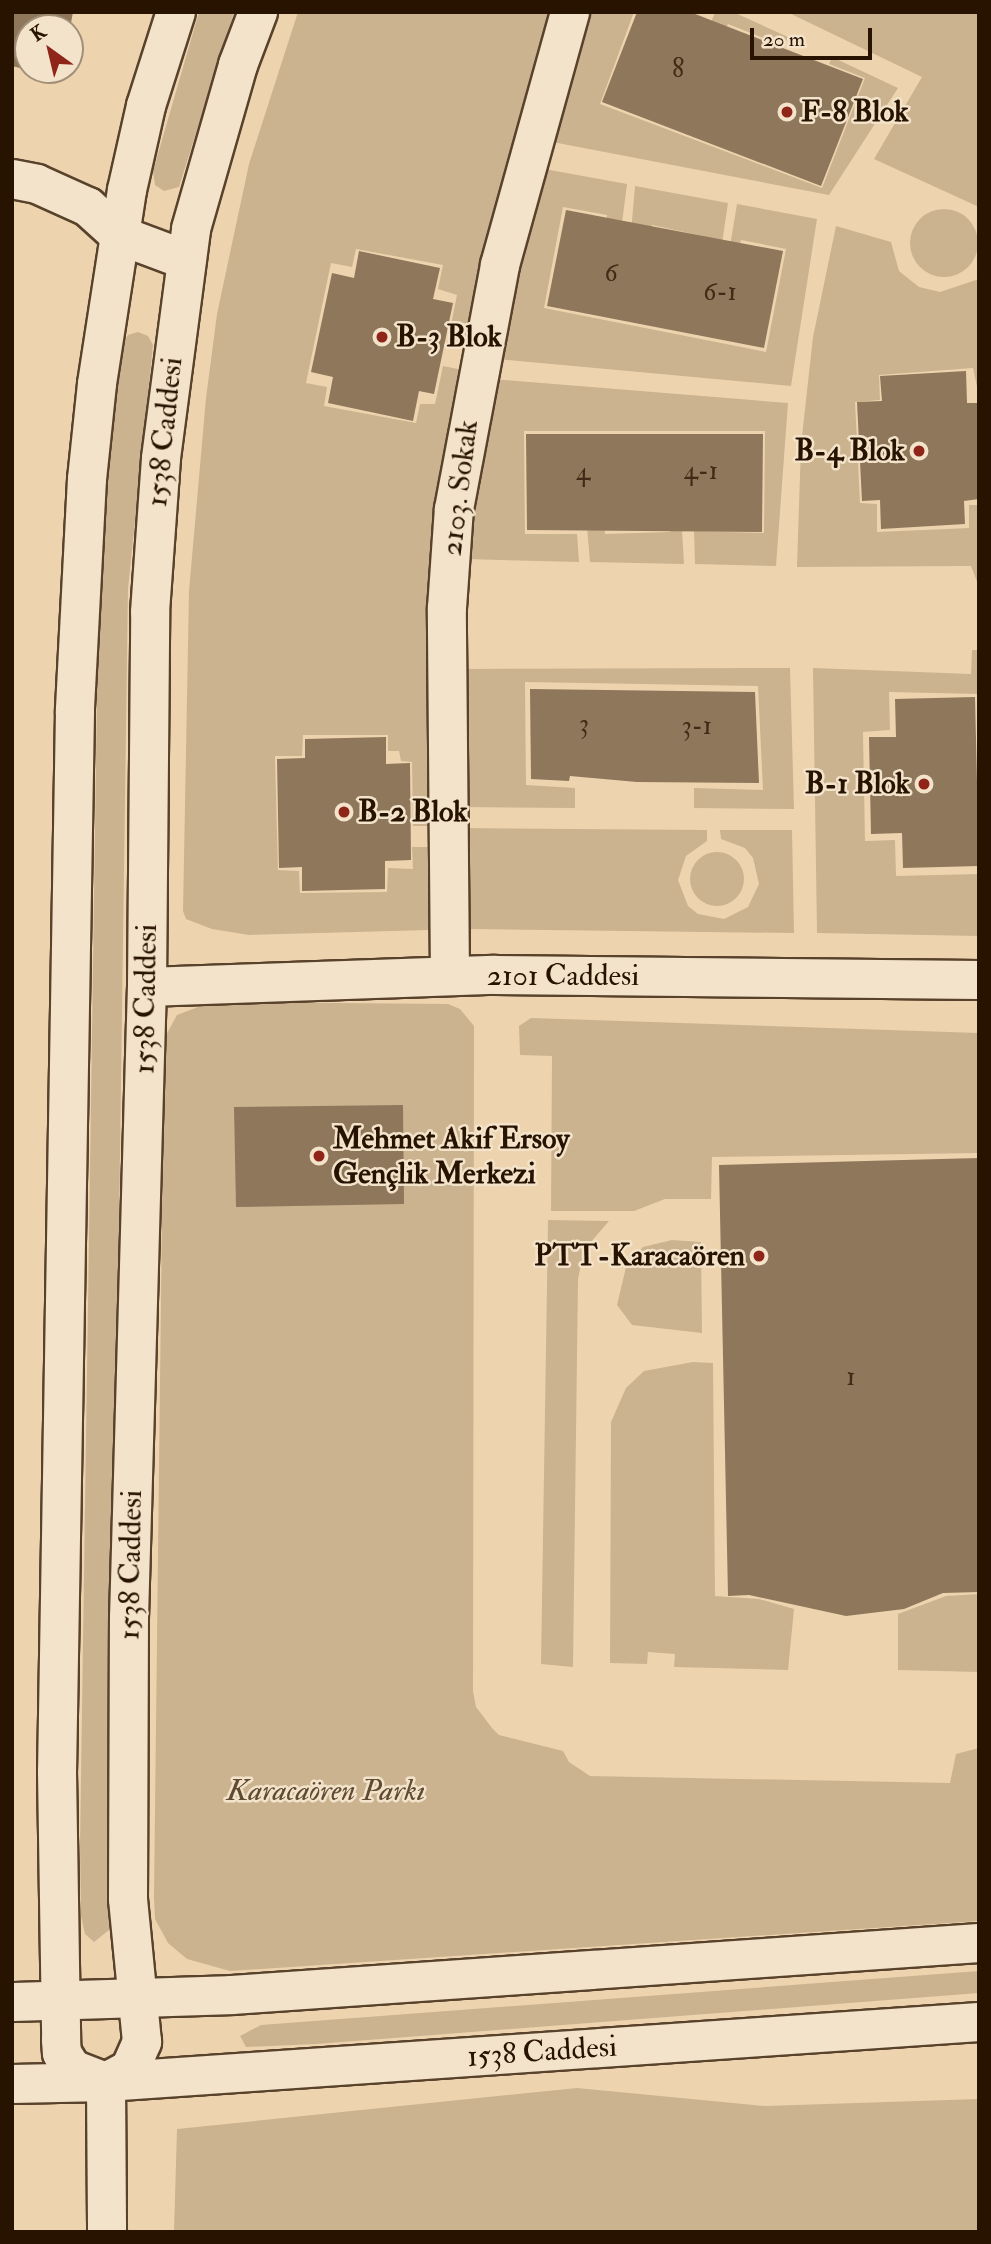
<!DOCTYPE html>
<html>
<head>
<meta charset="utf-8">
<style>
	body { margin:0 }
	#map { position:relative; width:991px; height:2244px; overflow:hidden; background:#edd4ae; font-family:"IM FELL Double Pica",serif }
	div>[style] { position:absolute }
	[style*='--x'] { left:calc(var(--x)*1px); top:calc(var(--y)*1px); width:calc(var(--w)*1px); rotate:calc(var(--a)*1deg) }
	.green>* { inset:0; background:#ccb390 }
	.round { border-radius:50% }
	.building>* { inset:0; background:#8e775a }
	.roads { filter:drop-shadow(2px 0 #59422c) drop-shadow(-2px 0 #59422c) drop-shadow(0 2px #59422c) drop-shadow(0 -2px #59422c) }
	.street>* { height:38px; margin:-19px; padding:0 19px; transform-origin:19px; border-radius:19px; background:#f3e3ca }
	.secondary>* { height:38px; margin:-19px; padding:0 19px; transform-origin:19px; border-radius:19px; background:#f3e3ca }
	.dots>* { width:19px; height:19px; translate:-50% -50%; box-sizing:border-box; border:4px solid #f3e3ca; border-radius:50% }
	span { translate:-50% -50%; white-space:nowrap; text-align:center; line-height:1.15; -webkit-text-stroke:5px #f3e3ca; paint-order:stroke }
	.number-label { font-size:26px; color:#422b16 }
	.number-label span { -webkit-text-stroke-width:0 }
	.poi-label { font-size:30px; color:#281200; font-weight:700 }
	.left { translate:0 -50%; text-align:left }
	.right { translate:-100% -50%; text-align:right }
	.street-label { font-size:30px; color:#281200 }
	.park-label { font-size:30px; color:#614a32; font-style:italic }
	.frame { position:absolute; inset:0; border:14px solid #281200; pointer-events:none }
	.north { position:absolute; left:14px; top:14px; width:70px; height:70px; box-sizing:border-box; background:#f3e3ca; border:2px solid #a28f79; border-radius:50%; rotate:326deg; font-size:19px; font-weight:700; line-height:28px; text-align:center; color:#281200 }
	.north::after { content:''; display:block; margin:auto; width:24px; height:32px; background:#8f2418; clip-path:polygon(50% 0,100% 100%,50% 72%,0 100%) }
	.scale { position:absolute; left:750px; top:28px; width:122px; height:32px; box-sizing:border-box; border:4px solid #281200; border-top:0; padding-left:9px; font-size:21px; line-height:24px; white-space:nowrap; color:#281200; -webkit-text-stroke:5px #f3e3ca; paint-order:stroke }
</style>
</head>
<body>
<div id="map">
	<div class="green">
		<i style="clip-path:polygon(199px 12px,234px 12px,179px 187px,164px 191px,155px 185px,153px 171px)"></i>
		<i style="clip-path:polygon(298px 12px,554px 12px,464px 348px,447px 344px,457px 295px,438px 289px,443px 265px,356px 249px,352px 267px,331px 263px,306px 383px,327px 387px,324px 406px,416px 423px,420px 404px,435px 404px,443px 366px,463px 370px,431px 826px,413px 826px,412px 762px,401px 761px,399px 751px,388px 751px,388px 735px,303px 735px,302px 756px,275px 756px,278px 870px,299px 871px,300px 893px,387px 892px,388px 868px,413px 869px,412px 847px,431px 847px,430px 930px,249px 935px,212px 929px,186px 919px,183px 911px,189px 591px,206px 398px,217px 314px,249px 164px)"></i>
		<i style="clip-path:polygon(583px 12px,634px 12px,600px 104px,822px 188px,865px 78px,829px 64px,832px 57px,898px 88px,829px 195px,547px 141px)"></i>
		<i style="clip-path:polygon(715px 12px,733px 12px,788px 37px,784px 46px,728px 24px,723px 34px,709px 28px)"></i>
		<i style="clip-path:polygon(787px 12px,979px 12px,979px 207px,874px 159px,922px 77px)"></i>
		<i style="clip-path:polygon(539px 168px,627px 184px,621px 231px,606px 229px,607px 215px,563px 207px,544px 308px,766px 352px,786px 249px,741px 240px,737px 254px,729px 252px,737px 204px,817px 219px,791px 386px,497px 359px)"></i>
		<i style="clip-path:polygon(635px 186px,728px 203px,721px 250px,703px 236px,652px 225px,650px 235px,631px 232px)"></i>
		<i class="round" style="left:910px;top:209px;width:68px;height:68px"></i>
		<i style="clip-path:polygon(836px 226px,891px 242px,899px 271px,919px 287px,940px 292px,979px 279px,979px 396px,973px 368px,879px 375px,880px 400px,855px 402px,860px 503px,877px 504px,877px 532px,969px 528px,969px 505px,979px 505px,979px 587px,971px 566px,797px 567px,801px 445px,813px 337px)"></i>
		<i style="clip-path:polygon(138px 332px,148px 336px,153px 345px,128px 589px,109px 1930px,94px 1942px,85px 1934px,81px 1916px,80px 1844px,97px 694px,103px 519px,121px 346px,128px 335px)"></i>
		<i style="clip-path:polygon(493px 379px,788px 403px,776px 566px,695px 564px,694px 531px,764px 533px,765px 431px,524px 431px,525px 534px,577px 534px,579px 562px,465px 559px)"></i>
		<i style="clip-path:polygon(681px 513px,684px 564px,590px 562px,586px 515px,604px 516px,605px 534px,670px 532px,671px 514px)"></i>
		<i style="clip-path:polygon(972px 650px,979px 650px,979px 694px,889px 692px,890px 730px,863px 732px,865px 841px,895px 840px,896px 876px,979px 874px,979px 936px,817px 933px,813px 668px,971px 674px)"></i>
		<i style="clip-path:polygon(790px 668px,794px 809px,694px 808px,694px 788px,763px 790px,758px 686px,525px 682px,526px 785px,575px 788px,575px 808px,460px 807px,459px 669px)"></i>
		<i style="clip-path:polygon(460px 828px,707px 830px,707px 841px,686px 856px,678px 880px,688px 906px,698px 914px,724px 919px,748px 907px,759px 884px,753px 858px,745px 848px,721px 839px,720px 830px,792px 830px,794px 933px,471px 929px,458px 910px)"></i>
		<i class="round" style="left:690px;top:852px;width:54px;height:54px"></i>
		<i style="clip-path:polygon(211px 1002px,448px 1004px,460px 1009px,474px 1026px,473px 1691px,476px 1707px,492px 1728px,499px 1735px,563px 1751px,569px 1762px,590px 1776px,950px 1783px,956px 1754px,979px 1748px,979px 1921px,230px 1971px,187px 1959px,168px 1943px,155px 1919px,154px 1898px,164px 1039px,177px 1015px)"></i>
		<i style="clip-path:polygon(531px 1018px,979px 1033px,979px 1153px,712px 1157px,711px 1199px,665px 1199px,634px 1211px,551px 1211px,552px 1056px,520px 1055px,519px 1026px)"></i>
		<i style="clip-path:polygon(548px 1220px,609px 1221px,584px 1250px,578px 1279px,573px 1667px,541px 1664px)"></i>
		<i style="clip-path:polygon(672px 1240px,701px 1242px,702px 1333px,632px 1325px,617px 1305px,627px 1263px,643px 1247px)"></i>
		<i style="clip-path:polygon(693px 1362px,713px 1363px,715px 1596px,759px 1599px,794px 1609px,788px 1670px,674px 1667px,675px 1654px,648px 1652px,647px 1664px,610px 1663px,611px 1422px,626px 1388px,644px 1371px)"></i>
		<i style="clip-path:polygon(979px 1594px,979px 1672px,898px 1670px,898px 1614px,946px 1596px)"></i>
		<i style="clip-path:polygon(979px 1971px,979px 1993px,316px 2044px,246px 2047px,240px 2036px,261px 2025px)"></i>
		<i style="clip-path:polygon(577px 2088px,765px 2106px,979px 2099px,979px 2232px,174px 2232px,177px 2129px)"></i>
	</div>
	<div class="building">
		<i style="clip-path:polygon(12px 12px,73px 12px,70px 28px,28px 28px,28px 70px,12px 66px)"></i>
		<i style="clip-path:polygon(637px 12px,690px 12px,863px 79px,821px 186px,602px 102px)"></i>
		<i style="clip-path:polygon(29px 70px,60px 70px,59px 76px)"></i>
		<i style="clip-path:polygon(566px 210px,783px 251px,764px 348px,547px 306px)"></i>
		<i style="clip-path:polygon(359px 251px,440px 268px,433px 299px,453px 303px,434px 394px,419px 391px,413px 421px,328px 403px,333px 377px,311px 372px,332px 273px,354px 278px)"></i>
		<i style="clip-path:polygon(966px 371px,967px 403px,979px 403px,979px 499px,964px 501px,965px 524px,881px 529px,880px 500px,862px 501px,857px 402px,882px 401px,880px 376px)"></i>
		<i style="clip-path:polygon(526px 434px,763px 434px,762px 532px,527px 530px)"></i>
		<i style="clip-path:polygon(530px 689px,755px 692px,759px 783px,637px 782px,570px 776px,569px 781px,531px 779px)"></i>
		<i style="clip-path:polygon(975px 697px,979px 866px,903px 868px,902px 833px,871px 834px,869px 737px,896px 737px,895px 699px)"></i>
		<i style="clip-path:polygon(386px 737px,386px 764px,410px 763px,411px 860px,385px 861px,385px 889px,302px 891px,302px 867px,279px 868px,277px 759px,305px 758px,305px 739px)"></i>
		<i style="clip-path:polygon(403px 1105px,404px 1204px,236px 1207px,234px 1107px)"></i>
		<i style="clip-path:polygon(979px 1158px,979px 1592px,943px 1593px,904px 1609px,846px 1616px,749px 1595px,728px 1596px,719px 1165px)"></i>
	</div>
	<div class="roads">
		<div class="street">
			<i style="--x:12;--y:179;--w:25;--a:11"></i>
			<i style="--x:37;--y:184;--w:56;--a:24.3"></i>
			<i style="--x:88;--y:207;--w:42;--a:42.1"></i>
			<i style="--x:450;--y:976;--w:368;--a:-90.5"></i>
			<i style="--x:447;--y:608;--w:99;--a:-86"></i>
			<i style="--x:454;--y:509;--w:248;--a:-79.3"></i>
			<i style="--x:500;--y:265;--w:263;--a:-74.5"></i>
			<i style="--x:147;--y:987;--w:348;--a:-2"></i>
			<i style="--x:495;--y:975;--w:484;--a:0.6"></i>
			<i style="--x:106;--y:2082;--w:150;--a:89.6"></i>
		</div>
		<div class="secondary">
			<i style="--x:176;--y:12;--w:99;--a:107.7"></i>
			<i style="--x:146;--y:106;--w:86;--a:102.7"></i>
			<i style="--x:127;--y:190;--w:196;--a:98.8"></i>
			<i style="--x:97;--y:384;--w:96;--a:96"></i>
			<i style="--x:87;--y:479;--w:232;--a:93"></i>
			<i style="--x:75;--y:711;--w:1061;--a:90.97"></i>
			<i style="--x:57;--y:1772;--w:268;--a:89.1"></i>
			<i style="--x:61;--y:2040;--w:13;--a:86"></i>
			<i style="--x:62;--y:2053;--w:19;--a:58"></i>
			<i style="--x:72;--y:2069;--w:36;--a:21"></i>
			<i style="--x:106;--y:2082;--w:27;--a:-28"></i>
			<i style="--x:130;--y:2069;--w:30;--a:-66"></i>
			<i style="--x:142;--y:2042;--w:144;--a:-95.6"></i>
			<i style="--x:128;--y:1899;--w:281;--a:-89.8"></i>
			<i style="--x:129;--y:1618;--w:631;--a:-88.37"></i>
			<i style="--x:147;--y:987;--w:375;--a:-89.5"></i>
			<i style="--x:150;--y:612;--w:154;--a:-85.9"></i>
			<i style="--x:161;--y:458;--w:231;--a:-82.5"></i>
			<i style="--x:191;--y:229;--w:171;--a:-74"></i>
			<i style="--x:238;--y:65;--w:57;--a:-69.3"></i>
			<i style="--x:119;--y:235;--w:72;--a:20.5"></i>
			<i style="--x:12;--y:2002;--w:220;--a:-1.8"></i>
			<i style="--x:232;--y:1995;--w:749;--a:-3.98"></i>
			<i style="--x:12;--y:2084;--w:94;--a:-1.2"></i>
			<i style="--x:106;--y:2082;--w:875;--a:-3.93"></i>
		</div>
	</div>
	<div class="dots">
		<i style="left:787px;top:112px;background:#8f2418"></i>
		<i style="left:382px;top:337px;background:#8f2418"></i>
		<i style="left:919px;top:451px;background:#8f2418"></i>
		<i style="left:924px;top:784px;background:#8f2418"></i>
		<i style="left:344px;top:812px;background:#8f2418"></i>
		<i style="left:319px;top:1156px;background:#8f2418"></i>
		<i style="left:759px;top:1256px;background:#8f2418"></i>
	</div>
	<div class="number-label">
		<span style="left:678px;top:70px">8</span>
		<span style="left:611px;top:274px">6</span>
		<span style="left:720px;top:293px">6-1</span>
		<span style="left:701px;top:472px">4-1</span>
		<span style="left:583px;top:473px">4</span>
		<span style="left:584px;top:725px">3</span>
		<span style="left:697px;top:727px">3-1</span>
		<span style="left:851px;top:1378px">1</span>
	</div>
	<div class="poi-label">
		<span class="left" style="left:801px;top:112px">F-8 Blok</span>
		<span class="left" style="left:396px;top:337px">B-3 Blok</span>
		<span class="right" style="left:905px;top:451px">B-4 Blok</span>
		<span class="right" style="left:910px;top:784px">B-1 Blok</span>
		<span class="left" style="left:358px;top:812px">B-2 Blok</span>
		<span class="left" style="left:333px;top:1156px">Mehmet Akif Ersoy<br>Gençlik Merkezi</span>
		<span class="right" style="left:745px;top:1256px">PTT-Karacaören</span>
	</div>
	<div class="street-label">
		<span style="left:165px;top:432px;rotate:-84deg">1538 Caddesi</span>
		<span style="left:460px;top:488px;rotate:-83deg">2103. Sokak</span>
		<span style="left:563px;top:976px">2101 Caddesi</span>
		<span style="left:146px;top:999px;rotate:-89deg">1538 Caddesi</span>
		<span style="left:131px;top:1565px;rotate:-89deg">1538 Caddesi</span>
		<span style="left:542px;top:2052px;rotate:-4deg">1538 Caddesi</span>
	</div>
	<div class="park-label">
		<span style="left:326px;top:1791px">Karacaören Parkı</span>
	</div>
	<div class="frame"></div>
	<div class="north">K</div>
	<div class="scale">20 m</div>
</div>
</body>
</html>
